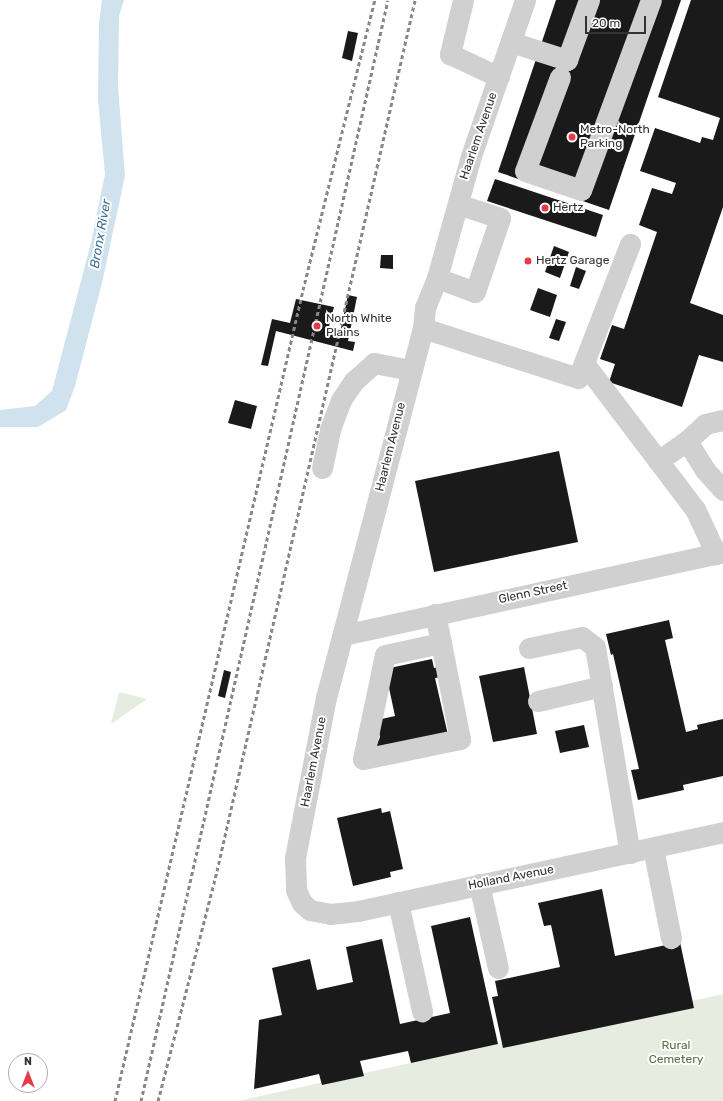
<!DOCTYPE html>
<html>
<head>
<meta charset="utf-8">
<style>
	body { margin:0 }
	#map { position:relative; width:723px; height:1101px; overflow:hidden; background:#fff; font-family:Rubik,sans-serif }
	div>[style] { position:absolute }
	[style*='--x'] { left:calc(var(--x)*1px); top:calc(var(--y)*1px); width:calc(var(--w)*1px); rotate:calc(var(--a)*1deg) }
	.green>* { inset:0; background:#e6ecdf }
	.water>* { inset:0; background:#cfe2ee }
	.building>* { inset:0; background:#1a1a1a }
	.minor>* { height:21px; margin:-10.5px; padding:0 10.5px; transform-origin:10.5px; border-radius:10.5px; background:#d0d0d0 }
	.rail>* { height:3px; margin-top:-1.5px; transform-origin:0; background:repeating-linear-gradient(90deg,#888 0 4px,transparent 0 7px) }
	.dots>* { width:11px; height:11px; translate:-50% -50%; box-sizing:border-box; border:2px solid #fff; border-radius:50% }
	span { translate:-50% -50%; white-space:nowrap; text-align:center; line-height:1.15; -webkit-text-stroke:4px #fff; paint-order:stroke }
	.poi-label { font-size:12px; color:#333 }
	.left { translate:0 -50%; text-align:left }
	.street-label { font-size:12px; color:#333 }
	.park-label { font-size:12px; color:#56703f }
	.water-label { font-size:13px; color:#3f7597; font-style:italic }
	.north { position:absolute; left:8px; top:1053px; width:40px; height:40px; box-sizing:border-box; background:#fff; border:1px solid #adadad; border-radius:50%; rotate:0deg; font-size:11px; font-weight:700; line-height:16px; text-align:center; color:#333 }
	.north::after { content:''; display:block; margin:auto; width:14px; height:18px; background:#e63946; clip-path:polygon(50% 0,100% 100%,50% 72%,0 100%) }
	.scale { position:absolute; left:585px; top:16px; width:61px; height:18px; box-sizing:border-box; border:2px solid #333; border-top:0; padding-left:5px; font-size:12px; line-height:14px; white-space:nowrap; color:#333; -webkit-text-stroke:3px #fff; paint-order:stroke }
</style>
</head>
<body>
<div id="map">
	<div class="green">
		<i style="clip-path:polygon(119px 692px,147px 699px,111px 724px)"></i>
		<i style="clip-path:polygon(723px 994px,723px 1101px,238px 1101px)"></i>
	</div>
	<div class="water">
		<i style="clip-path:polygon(102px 0,124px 0,119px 16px,118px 86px,125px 176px,102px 283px,75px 386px,66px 410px,38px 427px,0 427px,0 410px,35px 406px,52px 391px,91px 243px,105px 174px,98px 100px,99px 23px)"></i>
	</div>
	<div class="building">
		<i style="clip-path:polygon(556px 0,681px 0,609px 210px,498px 172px)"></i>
		<i style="clip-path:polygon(691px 0,723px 0,723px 207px,690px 303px,723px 315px,723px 362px,699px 355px,682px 407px,609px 382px,615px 364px,600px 359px,612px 325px,624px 329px,657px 232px,639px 225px,652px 188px,672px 194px,676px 183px,640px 171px,655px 128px,700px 143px,702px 137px,713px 140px,720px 118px,658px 97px)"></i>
		<i style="clip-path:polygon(348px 31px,358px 33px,352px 61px,342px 58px)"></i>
		<i style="clip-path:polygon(495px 179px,603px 215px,596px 237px,487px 201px)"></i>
		<i style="clip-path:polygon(554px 246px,569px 252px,560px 278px,545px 272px)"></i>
		<i style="clip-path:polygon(381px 255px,393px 255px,393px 269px,380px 268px)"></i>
		<i style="clip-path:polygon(576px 267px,586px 271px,579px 289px,570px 286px)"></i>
		<i style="clip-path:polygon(538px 288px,557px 295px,550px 317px,530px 310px)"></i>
		<i style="clip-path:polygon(348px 295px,357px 297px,348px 341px,355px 342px,353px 351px,276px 331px,268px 366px,261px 365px,272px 319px,290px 323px,296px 299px,334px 307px,328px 330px,340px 333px)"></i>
		<i style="clip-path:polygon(556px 319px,566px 322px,559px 341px,549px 338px)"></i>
		<i style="clip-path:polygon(235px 400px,257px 406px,251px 429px,228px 423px)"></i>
		<i style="clip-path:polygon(559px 451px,578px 542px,434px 572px,415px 481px)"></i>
		<i style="clip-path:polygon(669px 620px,673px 638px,665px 640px,686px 732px,698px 729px,697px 725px,723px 719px,723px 776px,683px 785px,684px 790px,638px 800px,631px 770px,639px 769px,613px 654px,611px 655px,606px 634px)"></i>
		<i style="clip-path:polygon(432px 659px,434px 668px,438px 667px,441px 677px,435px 678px,448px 735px,376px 747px,380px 737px,377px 720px,395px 716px,385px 669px)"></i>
		<i style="clip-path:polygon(524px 667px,537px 734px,493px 742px,479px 676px)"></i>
		<i style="clip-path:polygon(224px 670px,231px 672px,225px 698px,218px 696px)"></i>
		<i style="clip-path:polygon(584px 725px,589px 747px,560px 753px,555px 731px)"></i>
		<i style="clip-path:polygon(381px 808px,382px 813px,390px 811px,403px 869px,390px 872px,391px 877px,353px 886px,337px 818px)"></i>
		<i style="clip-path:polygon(602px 889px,615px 956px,680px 942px,694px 1008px,503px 1048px,492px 997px,498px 996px,495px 981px,560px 967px,551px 925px,544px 926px,538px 903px)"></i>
		<i style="clip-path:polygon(470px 917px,498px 1044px,411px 1063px,408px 1051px,360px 1061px,364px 1076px,322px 1085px,319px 1074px,254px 1089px,259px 1020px,282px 1015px,272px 968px,310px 959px,317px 990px,353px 982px,346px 947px,382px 939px,400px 1024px,450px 1013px,431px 926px)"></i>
	</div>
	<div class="minor">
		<i style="--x:463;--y:0;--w:56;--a:103.5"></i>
		<i style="--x:450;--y:54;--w:54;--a:25.1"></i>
		<i style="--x:525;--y:0;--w:165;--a:109.1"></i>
		<i style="--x:471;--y:156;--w:127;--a:105.6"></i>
		<i style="--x:437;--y:278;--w:31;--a:112"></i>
		<i style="--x:425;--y:307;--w:21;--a:95"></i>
		<i style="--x:423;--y:328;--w:382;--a:104.7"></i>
		<i style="--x:326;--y:697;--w:164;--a:100.9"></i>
		<i style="--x:295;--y:858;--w:32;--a:88"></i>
		<i style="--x:296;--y:890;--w:14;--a:65"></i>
		<i style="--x:302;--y:903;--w:11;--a:41"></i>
		<i style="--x:310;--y:910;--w:20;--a:11"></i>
		<i style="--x:330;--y:914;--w:28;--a:-6"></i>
		<i style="--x:358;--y:911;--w:373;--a:-12.2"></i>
		<i style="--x:511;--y:42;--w:59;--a:17.8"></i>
		<i style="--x:567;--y:60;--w:64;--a:-69.9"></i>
		<i style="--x:560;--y:77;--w:100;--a:110.4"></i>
		<i style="--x:525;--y:171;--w:59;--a:18.7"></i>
		<i style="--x:581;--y:190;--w:202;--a:-69.8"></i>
		<i style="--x:437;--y:278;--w:40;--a:20.2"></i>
		<i style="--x:475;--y:292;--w:78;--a:-71.3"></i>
		<i style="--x:500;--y:218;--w:44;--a:-161.6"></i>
		<i style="--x:423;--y:328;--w:163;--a:17.9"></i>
		<i style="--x:578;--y:378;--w:144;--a:-68.8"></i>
		<i style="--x:584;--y:363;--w:183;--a:52.8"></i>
		<i style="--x:695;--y:509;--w:50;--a:65"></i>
		<i style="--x:687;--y:441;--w:34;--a:58"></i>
		<i style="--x:705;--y:470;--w:27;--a:48"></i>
		<i style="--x:658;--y:461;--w:35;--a:-35"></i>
		<i style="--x:687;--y:441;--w:25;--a:-43"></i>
		<i style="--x:705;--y:424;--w:18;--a:-13"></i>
		<i style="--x:322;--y:468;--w:40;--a:-78"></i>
		<i style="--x:330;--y:429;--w:31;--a:-69"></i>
		<i style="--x:341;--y:400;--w:23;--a:-56"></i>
		<i style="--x:354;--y:381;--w:27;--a:-42"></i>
		<i style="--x:374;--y:363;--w:38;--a:11"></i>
		<i style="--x:435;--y:614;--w:30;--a:78"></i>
		<i style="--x:441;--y:643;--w:98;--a:78.8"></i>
		<i style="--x:460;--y:739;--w:99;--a:168.3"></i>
		<i style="--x:363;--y:759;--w:106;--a:-78.1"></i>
		<i style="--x:385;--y:655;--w:57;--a:-12.1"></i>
		<i style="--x:343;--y:635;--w:389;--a:-12.3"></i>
		<i style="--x:529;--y:648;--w:54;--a:-11.7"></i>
		<i style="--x:582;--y:637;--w:16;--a:38"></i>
		<i style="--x:595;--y:647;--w:209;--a:80.4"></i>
		<i style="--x:538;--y:701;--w:66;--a:-13.2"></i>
		<i style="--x:653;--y:848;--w:92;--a:78.7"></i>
		<i style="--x:479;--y:884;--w:86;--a:77.3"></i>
		<i style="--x:398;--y:902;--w:112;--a:77.6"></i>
	</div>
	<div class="rail">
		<i style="--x:115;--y:1101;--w:833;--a:-76.95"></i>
		<i style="--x:303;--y:290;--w:299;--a:-76.1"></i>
		<i style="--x:141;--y:1101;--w:1128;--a:-77.36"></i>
		<i style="--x:158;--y:1101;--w:237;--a:-75.6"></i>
		<i style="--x:217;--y:871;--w:893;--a:-77.19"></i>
	</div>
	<div class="dots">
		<i style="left:572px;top:137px;background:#e63946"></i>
		<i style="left:545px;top:208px;background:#e63946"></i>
		<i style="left:528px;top:261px;background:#e63946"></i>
		<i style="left:317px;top:326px;background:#e63946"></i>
	</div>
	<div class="poi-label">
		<span class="left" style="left:580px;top:137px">Metro-North<br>Parking</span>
		<span class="left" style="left:553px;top:208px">Hertz</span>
		<span class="left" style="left:536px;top:261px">Hertz Garage</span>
		<span class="left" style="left:326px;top:326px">North White<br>Plains</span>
	</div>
	<div class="street-label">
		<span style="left:479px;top:136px;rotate:-71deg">Haarlem Avenue</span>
		<span style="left:391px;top:447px;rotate:-76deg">Haarlem Avenue</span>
		<span style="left:533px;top:593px;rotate:-12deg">Glenn Street</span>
		<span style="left:314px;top:762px;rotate:-79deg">Haarlem Avenue</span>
		<span style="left:511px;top:878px;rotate:-11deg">Holland Avenue</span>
	</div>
	<div class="park-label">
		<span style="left:676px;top:1053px">Rural<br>Cemetery</span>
	</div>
	<div class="water-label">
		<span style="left:101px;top:234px;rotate:-80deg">Bronx River</span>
	</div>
	<div class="north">N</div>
	<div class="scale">20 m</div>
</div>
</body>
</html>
